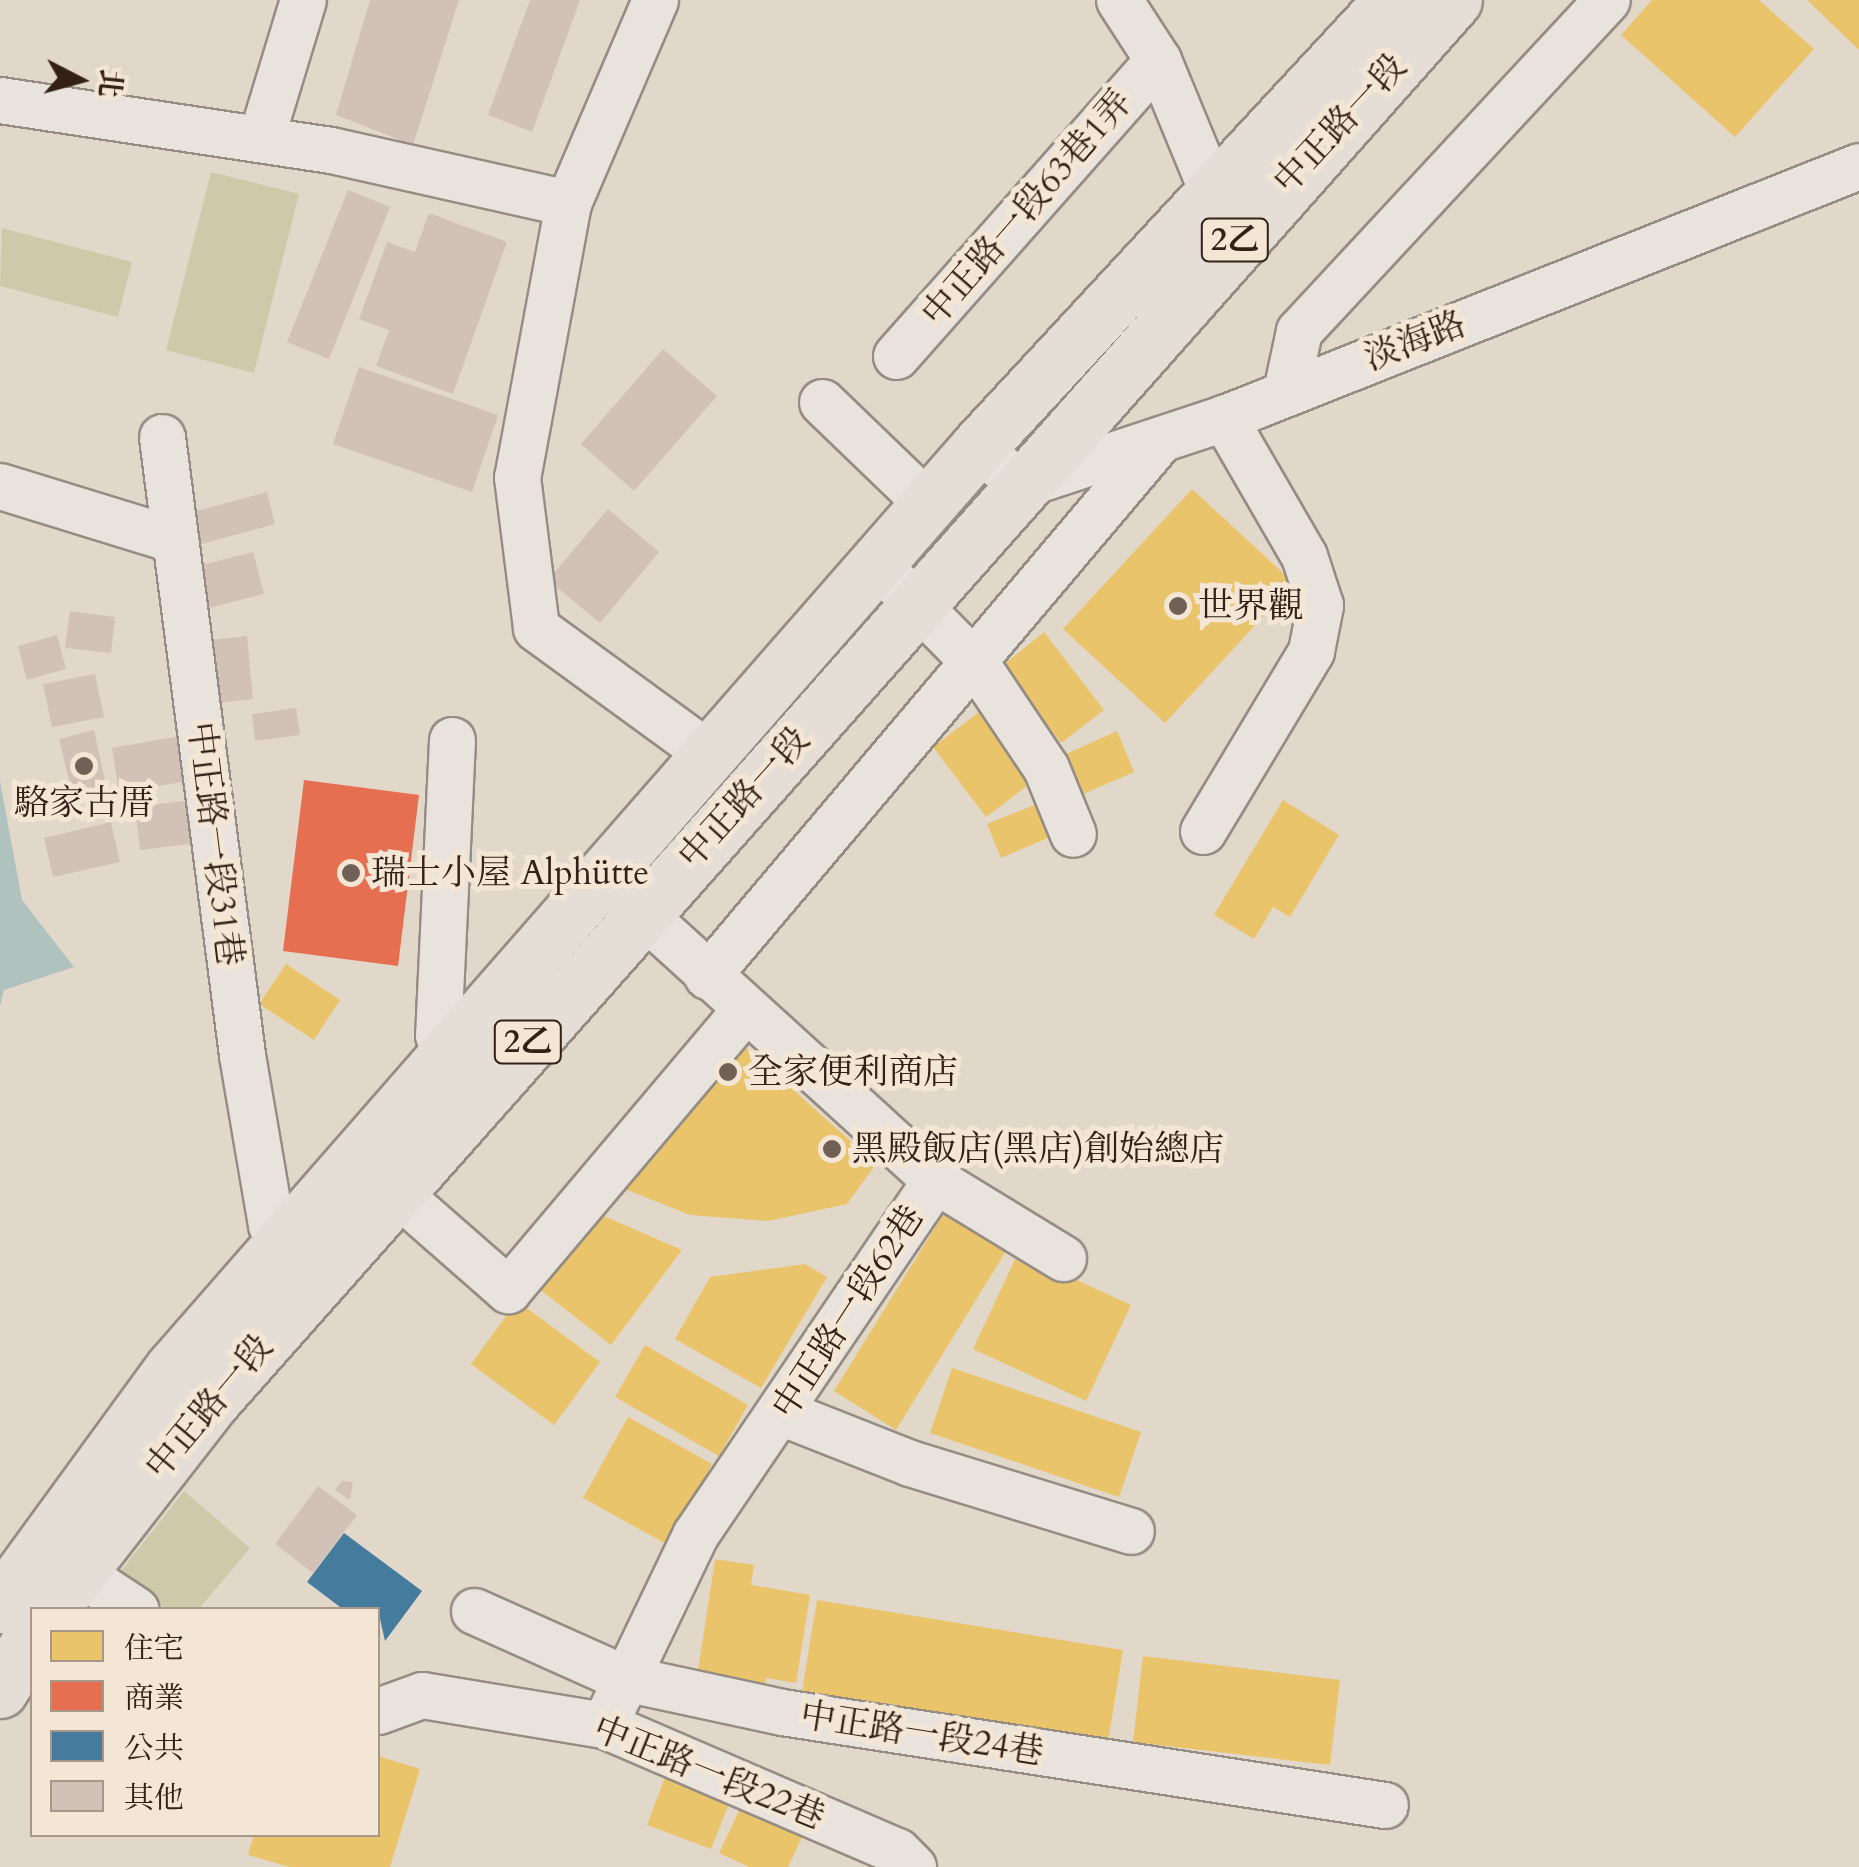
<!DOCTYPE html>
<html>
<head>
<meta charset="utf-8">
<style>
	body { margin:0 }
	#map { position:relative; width:1859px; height:1867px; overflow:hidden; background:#e2d8ca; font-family:Cardo,"Noto Serif TC",serif }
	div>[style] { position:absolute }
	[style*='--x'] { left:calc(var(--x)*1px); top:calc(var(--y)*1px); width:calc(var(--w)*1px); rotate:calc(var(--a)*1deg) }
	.green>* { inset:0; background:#cecaa9 }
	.water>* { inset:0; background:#afc2bd }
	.homes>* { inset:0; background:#e9c46a }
	.shops>* { inset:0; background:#e76f51 }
	.public>* { inset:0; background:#457b9d }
	.building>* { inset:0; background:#d2c1b7 }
	.roads { filter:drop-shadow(2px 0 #958d84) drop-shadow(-2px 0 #958d84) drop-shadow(0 2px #958d84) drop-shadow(0 -2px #958d84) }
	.minor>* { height:45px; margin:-22.5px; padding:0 22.5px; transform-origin:22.5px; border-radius:22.5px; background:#e8e3dc }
	.major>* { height:55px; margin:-27.5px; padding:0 27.5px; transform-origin:27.5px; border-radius:27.5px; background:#e4ded6 }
	.dots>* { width:28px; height:28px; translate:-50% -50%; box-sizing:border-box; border:5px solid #f3e6d5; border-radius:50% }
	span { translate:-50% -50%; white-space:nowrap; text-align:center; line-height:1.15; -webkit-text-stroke:10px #f3e6d5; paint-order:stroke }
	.shield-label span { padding:2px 8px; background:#f3e6d5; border:2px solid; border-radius:8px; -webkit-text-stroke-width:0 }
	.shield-label { font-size:32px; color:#332016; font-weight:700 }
	.street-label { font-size:35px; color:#332016 }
	.poi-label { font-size:35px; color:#332016 }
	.left { translate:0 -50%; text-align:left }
	.legend { position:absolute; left:30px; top:1607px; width:350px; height:230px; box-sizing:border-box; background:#f3e6d5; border:2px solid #a69789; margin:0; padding:12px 18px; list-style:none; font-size:30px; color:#332016 }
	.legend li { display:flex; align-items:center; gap:20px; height:50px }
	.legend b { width:50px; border:2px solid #a69789 }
	.north { position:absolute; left:30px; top:30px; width:100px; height:100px; -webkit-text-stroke:8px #f3e6d5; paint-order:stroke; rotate:96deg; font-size:28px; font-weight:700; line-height:40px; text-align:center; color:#332016 }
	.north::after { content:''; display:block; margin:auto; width:35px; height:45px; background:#332016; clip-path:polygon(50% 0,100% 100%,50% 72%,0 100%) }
</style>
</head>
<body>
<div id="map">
	<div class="green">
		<i style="clip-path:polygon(211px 172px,299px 194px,254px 373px,166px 350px)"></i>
		<i style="clip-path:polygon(2px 228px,132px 262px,118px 317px,0 286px)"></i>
		<i style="clip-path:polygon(184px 1491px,250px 1548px,199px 1609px,166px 1609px,120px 1572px)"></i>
	</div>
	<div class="water">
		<i style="clip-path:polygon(0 781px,22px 900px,74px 967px,4px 990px,0 1006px)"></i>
	</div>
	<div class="homes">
		<i style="clip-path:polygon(1652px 0,1759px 0,1814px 49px,1735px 137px,1621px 35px)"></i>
		<i style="clip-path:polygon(1807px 0,1859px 0,1859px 50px)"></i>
		<i style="clip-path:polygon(1192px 489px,1294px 583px,1165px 723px,1063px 629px)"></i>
		<i style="clip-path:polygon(1044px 632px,1104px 710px,1061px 743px,1002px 666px)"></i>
		<i style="clip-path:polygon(983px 709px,1036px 779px,986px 817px,933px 747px)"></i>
		<i style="clip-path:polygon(1117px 731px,1134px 772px,1081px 795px,1064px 755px)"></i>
		<i style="clip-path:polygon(1283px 800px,1339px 835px,1290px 917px,1273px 907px,1254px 939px,1214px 915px)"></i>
		<i style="clip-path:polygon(1042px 802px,1055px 835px,1001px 858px,987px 824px)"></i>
		<i style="clip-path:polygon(286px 964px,340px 1000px,314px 1040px,259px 1004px)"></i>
		<i style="clip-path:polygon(741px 1043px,876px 1164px,847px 1204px,768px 1221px,690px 1215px,617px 1186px)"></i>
		<i style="clip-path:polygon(597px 1213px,682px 1250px,611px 1345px,533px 1284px)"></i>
		<i style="clip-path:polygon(944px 1213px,1006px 1251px,896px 1430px,834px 1391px)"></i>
		<i style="clip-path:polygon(1018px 1253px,1131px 1305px,1086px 1401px,973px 1349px)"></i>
		<i style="clip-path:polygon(805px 1264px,827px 1277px,761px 1388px,675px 1339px,710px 1277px)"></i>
		<i style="clip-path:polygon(517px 1301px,600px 1362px,554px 1425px,471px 1364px)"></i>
		<i style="clip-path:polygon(645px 1345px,748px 1405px,719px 1456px,615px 1397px)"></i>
		<i style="clip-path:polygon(952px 1368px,1141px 1432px,1119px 1497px,930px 1433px)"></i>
		<i style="clip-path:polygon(628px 1417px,712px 1464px,668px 1545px,583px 1498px)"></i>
		<i style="clip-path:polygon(715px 1559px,754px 1565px,751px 1585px,810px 1595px,796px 1683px,766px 1678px,765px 1688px,697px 1677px)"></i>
		<i style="clip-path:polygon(817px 1600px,1123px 1650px,1108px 1742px,802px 1691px)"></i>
		<i style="clip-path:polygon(1143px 1656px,1340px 1680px,1330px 1765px,1133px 1742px)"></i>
		<i style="clip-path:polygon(378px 1756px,420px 1769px,390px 1867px,290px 1867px,248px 1855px,254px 1834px,378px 1834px)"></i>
		<i style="clip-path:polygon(672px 1759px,737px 1784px,711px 1849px,647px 1825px)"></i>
		<i style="clip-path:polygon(747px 1794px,809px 1822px,788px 1867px,749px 1867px,719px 1853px)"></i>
	</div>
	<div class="shops">
		<i style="clip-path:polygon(304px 780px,419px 795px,398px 966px,283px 951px)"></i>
	</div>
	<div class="public">
		<i style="clip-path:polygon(344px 1533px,422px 1591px,385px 1641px,378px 1610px,344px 1610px,307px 1582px)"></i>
	</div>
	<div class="building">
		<i style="clip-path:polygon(370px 0,459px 0,413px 145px,336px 115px)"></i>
		<i style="clip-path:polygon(530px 0,580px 0,532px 132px,488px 115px)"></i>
		<i style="clip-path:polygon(348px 190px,390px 207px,329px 359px,287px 342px)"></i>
		<i style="clip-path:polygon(429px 213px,507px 242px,453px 394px,376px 366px,389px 330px,359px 319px,387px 242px,415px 252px)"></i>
		<i style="clip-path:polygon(663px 349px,717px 396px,634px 491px,581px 444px)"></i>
		<i style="clip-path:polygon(359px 367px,498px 415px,472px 492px,333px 444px)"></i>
		<i style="clip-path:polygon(267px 492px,275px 524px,198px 545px,189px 513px)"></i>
		<i style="clip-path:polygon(608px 509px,659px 552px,600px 623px,548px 580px)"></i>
		<i style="clip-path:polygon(253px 552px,264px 594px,209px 608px,198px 566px)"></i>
		<i style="clip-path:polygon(70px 611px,115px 617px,111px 653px,65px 648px)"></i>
		<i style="clip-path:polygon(57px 635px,66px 669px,27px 680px,18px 646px)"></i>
		<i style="clip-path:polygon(247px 636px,253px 699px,217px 703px,211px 640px)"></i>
		<i style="clip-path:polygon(95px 674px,104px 717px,52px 727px,43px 684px)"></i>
		<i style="clip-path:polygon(296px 708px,300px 735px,255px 741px,252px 714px)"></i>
		<i style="clip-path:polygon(94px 730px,108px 794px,74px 802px,59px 739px)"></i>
		<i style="clip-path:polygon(185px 735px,193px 780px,119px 793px,112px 748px)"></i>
		<i style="clip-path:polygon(191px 800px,196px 843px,140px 850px,135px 807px)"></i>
		<i style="clip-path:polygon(111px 822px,120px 862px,53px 877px,44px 838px)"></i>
		<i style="clip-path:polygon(342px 1481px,353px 1482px,350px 1500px,335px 1490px)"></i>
		<i style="clip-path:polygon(318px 1486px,357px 1515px,313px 1573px,275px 1544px)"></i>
	</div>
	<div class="roads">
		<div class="minor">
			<i style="--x:1119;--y:0;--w:72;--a:57"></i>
			<i style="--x:1158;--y:60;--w:123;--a:67.6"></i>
			<i style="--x:1205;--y:174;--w:54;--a:45"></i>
			<i style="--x:0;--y:100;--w:335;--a:8.6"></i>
			<i style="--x:331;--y:150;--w:243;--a:12.6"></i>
			<i style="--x:568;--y:203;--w:279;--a:100.5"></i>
			<i style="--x:517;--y:477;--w:152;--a:82.8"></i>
			<i style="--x:536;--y:628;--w:219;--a:36.1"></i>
			<i style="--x:261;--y:138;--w:144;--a:-73.1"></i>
			<i style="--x:568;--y:203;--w:221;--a:-66.8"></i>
			<i style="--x:896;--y:356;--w:395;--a:-48.5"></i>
			<i style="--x:1286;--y:391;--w:61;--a:-77.8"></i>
			<i style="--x:1299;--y:331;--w:452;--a:-47.1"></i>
			<i style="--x:822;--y:402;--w:147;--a:43.9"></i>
			<i style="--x:162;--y:437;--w:623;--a:82.62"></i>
			<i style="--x:242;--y:1055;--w:172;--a:80.3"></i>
			<i style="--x:271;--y:1225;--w:26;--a:51"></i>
			<i style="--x:978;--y:447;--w:57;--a:41.5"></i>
			<i style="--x:1021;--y:485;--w:214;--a:-18.3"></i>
			<i style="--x:1224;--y:418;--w:683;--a:-21.65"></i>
			<i style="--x:0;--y:486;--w:183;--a:17.1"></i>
			<i style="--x:876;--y:563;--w:144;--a:45.3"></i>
			<i style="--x:977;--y:665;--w:124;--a:56.2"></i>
			<i style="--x:1046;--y:768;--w:71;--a:67.8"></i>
			<i style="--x:452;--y:740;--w:295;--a:92.7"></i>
			<i style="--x:438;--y:1035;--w:26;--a:47"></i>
			<i style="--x:1203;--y:831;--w:210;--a:-59"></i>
			<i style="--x:1311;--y:651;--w:47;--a:-78.9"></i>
			<i style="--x:1320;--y:605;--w:52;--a:-108.1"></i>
			<i style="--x:1304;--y:556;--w:160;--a:-120.1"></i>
			<i style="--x:707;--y:976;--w:702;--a:-49.8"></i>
			<i style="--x:935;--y:1180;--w:150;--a:31.4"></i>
			<i style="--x:396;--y:1192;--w:149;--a:41.2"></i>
			<i style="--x:508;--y:1290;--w:367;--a:-49.8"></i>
			<i style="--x:783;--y:1413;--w:136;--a:21.5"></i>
			<i style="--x:910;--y:1463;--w:231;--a:17.1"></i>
			<i style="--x:74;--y:1569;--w:74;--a:33.5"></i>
			<i style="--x:474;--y:1611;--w:164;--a:24.1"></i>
			<i style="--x:624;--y:1678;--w:162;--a:12.1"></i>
			<i style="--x:782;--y:1712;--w:610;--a:8.77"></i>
			<i style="--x:378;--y:1711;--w:47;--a:-20"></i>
			<i style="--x:422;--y:1695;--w:184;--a:9.4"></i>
			<i style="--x:604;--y:1725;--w:319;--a:23.3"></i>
			<i style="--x:897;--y:1851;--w:23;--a:45"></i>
			<i style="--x:604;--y:1725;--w:211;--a:-64.4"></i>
			<i style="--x:695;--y:1535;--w:429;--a:-55.9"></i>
			<i style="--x:935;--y:1180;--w:426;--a:-137.7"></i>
		</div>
		<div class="major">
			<i style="--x:0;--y:1605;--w:293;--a:-53.9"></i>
			<i style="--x:173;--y:1368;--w:1223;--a:-48.84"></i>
			<i style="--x:978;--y:447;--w:609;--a:-47.19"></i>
			<i style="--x:49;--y:1610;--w:262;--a:-52.1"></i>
			<i style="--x:210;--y:1403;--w:1875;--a:-48.44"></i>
			<i style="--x:0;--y:1690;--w:62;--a:-58.9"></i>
		</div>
	</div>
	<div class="dots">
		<i style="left:1178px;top:606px;background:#706055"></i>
		<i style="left:84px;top:766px;background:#706055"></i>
		<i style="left:351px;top:873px;background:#706055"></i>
		<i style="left:728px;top:1072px;background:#706055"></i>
		<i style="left:832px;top:1149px;background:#706055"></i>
	</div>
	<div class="shield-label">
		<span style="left:1235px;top:240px">2乙</span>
		<span style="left:528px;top:1042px">2乙</span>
	</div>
	<div class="street-label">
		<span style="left:1340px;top:124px;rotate:-47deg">中正路一段</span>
		<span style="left:1027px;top:208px;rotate:-49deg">中正路一段63巷1弄</span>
		<span style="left:1415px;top:341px;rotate:-21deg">淡海路</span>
		<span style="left:744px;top:798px;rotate:-48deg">中正路一段</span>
		<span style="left:215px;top:844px;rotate:83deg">中正路一段31巷</span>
		<span style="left:848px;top:1312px;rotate:-57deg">中正路一段62巷</span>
		<span style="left:209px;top:1407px;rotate:-50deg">中正路一段</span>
		<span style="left:922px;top:1734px;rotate:9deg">中正路一段24巷</span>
		<span style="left:709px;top:1773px;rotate:22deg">中正路一段22巷</span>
	</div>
	<div class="poi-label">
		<span class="left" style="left:1198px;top:606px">世界觀</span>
		<span style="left:84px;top:803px">駱家古厝</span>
		<span class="left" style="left:371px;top:873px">瑞士小屋 Alphütte</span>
		<span class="left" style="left:748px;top:1072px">全家便利商店</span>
		<span class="left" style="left:852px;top:1149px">黑殿飯店(黑店)創始總店</span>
	</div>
	<ul class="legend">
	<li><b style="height:28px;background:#e9c46a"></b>住宅</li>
	<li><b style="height:28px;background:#e76f51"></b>商業</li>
	<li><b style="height:28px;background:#457b9d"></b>公共</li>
	<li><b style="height:28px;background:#d2c1b7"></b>其他</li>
	</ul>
	<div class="north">北</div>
</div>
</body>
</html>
